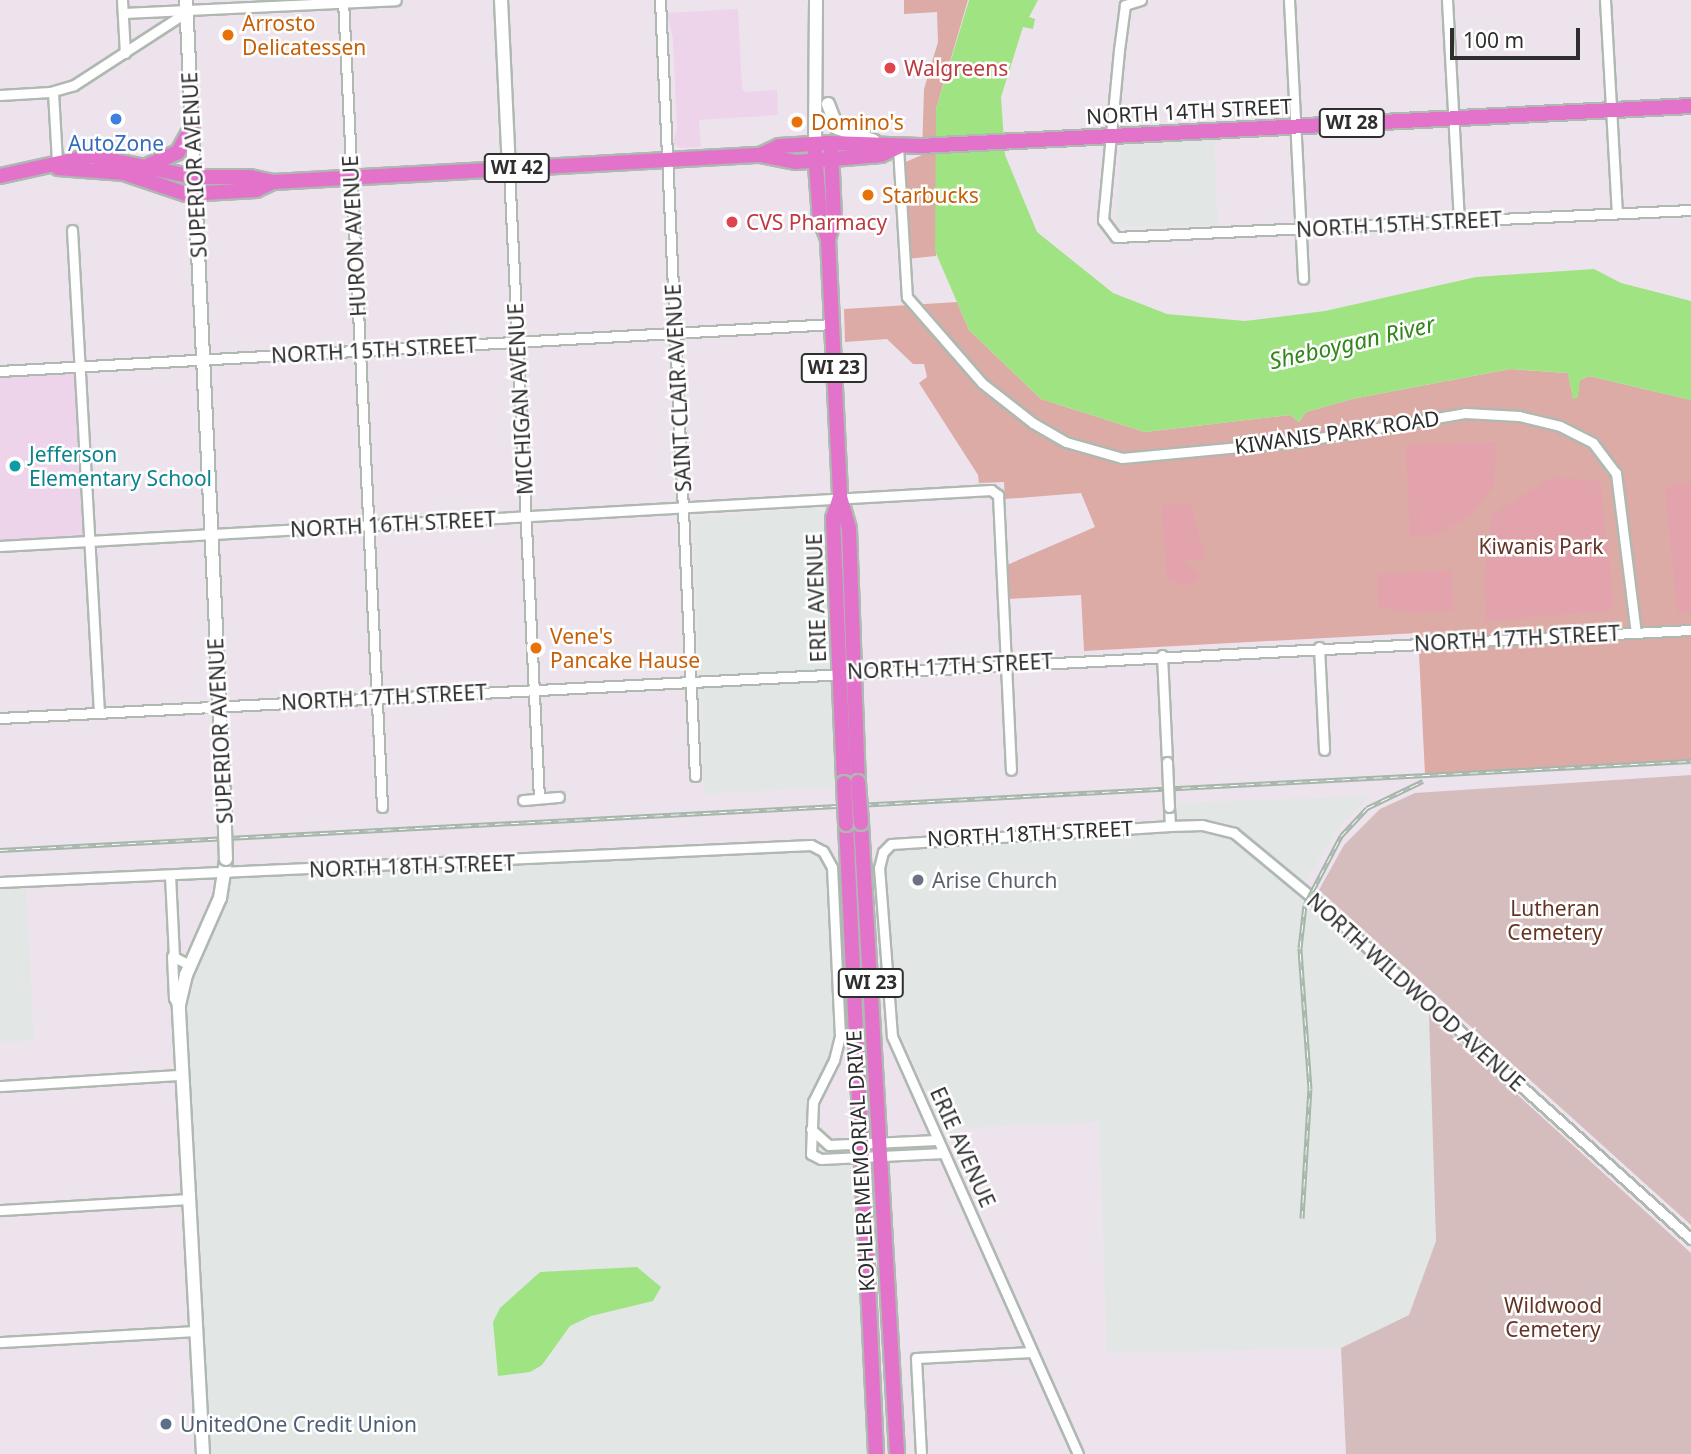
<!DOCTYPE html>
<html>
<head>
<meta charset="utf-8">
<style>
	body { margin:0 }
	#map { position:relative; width:1691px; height:1454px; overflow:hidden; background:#ede3ed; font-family:"Noto Sans",sans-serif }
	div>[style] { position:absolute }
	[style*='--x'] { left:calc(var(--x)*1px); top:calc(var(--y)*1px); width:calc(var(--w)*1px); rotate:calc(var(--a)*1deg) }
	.industrial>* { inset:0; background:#e2e7e6 }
	.education>* { inset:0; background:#edd4ea }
	.green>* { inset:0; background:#ddaba6 }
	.cemetery>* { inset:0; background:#d5bcbd }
	.pitch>* { inset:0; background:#e3a3ac }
	.water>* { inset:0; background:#9fe382 }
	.roads { filter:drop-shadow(2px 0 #afb8b1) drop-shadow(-2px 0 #afb8b1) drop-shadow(0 2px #afb8b1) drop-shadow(0 -2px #afb8b1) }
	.street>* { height:9px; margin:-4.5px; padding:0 4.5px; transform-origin:4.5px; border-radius:4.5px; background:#fff }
	.secondary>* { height:12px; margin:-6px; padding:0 6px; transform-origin:6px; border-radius:6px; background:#fff }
	.primary>* { height:14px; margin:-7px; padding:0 7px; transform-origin:7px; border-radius:7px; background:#e372cb }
	.rail>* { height:5px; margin-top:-2.5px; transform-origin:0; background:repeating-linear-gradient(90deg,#fff 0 8px,#a5b6aa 0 16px); box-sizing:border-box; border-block:2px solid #a5b6aa }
	.bridges { filter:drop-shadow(2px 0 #afb8b1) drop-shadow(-2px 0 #afb8b1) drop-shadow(0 2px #afb8b1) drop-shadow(0 -2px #afb8b1) }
	.street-bridge>* { height:9px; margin:-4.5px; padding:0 4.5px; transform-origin:4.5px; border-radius:4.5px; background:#fff }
	.secondary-bridge>* { height:12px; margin:-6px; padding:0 6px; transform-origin:6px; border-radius:6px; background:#fff }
	.primary-bridge>* { height:14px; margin:-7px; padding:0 7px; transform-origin:7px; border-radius:7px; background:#e372cb }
	.dots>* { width:19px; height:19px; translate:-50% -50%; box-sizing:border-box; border:4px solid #fff; border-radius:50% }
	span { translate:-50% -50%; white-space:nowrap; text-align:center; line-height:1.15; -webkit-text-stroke:5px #fff; paint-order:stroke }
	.shield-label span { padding:2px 5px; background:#fff; border:2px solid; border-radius:5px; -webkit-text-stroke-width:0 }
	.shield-label { font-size:19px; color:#2e2e2e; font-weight:700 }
	.food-label { font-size:21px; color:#c56008 }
	.left { translate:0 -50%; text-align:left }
	.health-label { font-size:21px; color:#be3a42 }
	.street-label { font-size:21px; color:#2e2e2e }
	.shop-label { font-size:21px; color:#366cbe }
	.culture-label { font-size:21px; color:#0d838f }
	.park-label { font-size:21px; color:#653324 }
	.worship-label { font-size:21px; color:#5b616d }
	.service-label { font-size:21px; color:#4e5e75 }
	.water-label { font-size:23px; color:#33861c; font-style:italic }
	.scale { position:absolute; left:1450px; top:28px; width:130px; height:32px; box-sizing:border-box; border:4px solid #2e2e2e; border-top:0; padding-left:9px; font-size:21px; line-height:24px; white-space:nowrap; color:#2e2e2e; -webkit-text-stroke:5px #fff; paint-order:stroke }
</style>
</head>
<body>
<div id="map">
	<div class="industrial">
		<i style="clip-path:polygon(1214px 139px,1218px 225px,1115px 227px,1121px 145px)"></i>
		<i style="clip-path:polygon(812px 508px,824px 511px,828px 523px,839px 787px,704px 794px,693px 517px)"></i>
		<i style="clip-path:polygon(1370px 796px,1341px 825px,1297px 895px,1429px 1014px,1436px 1241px,1409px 1315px,1341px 1348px,1107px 1353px,1099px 1122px,960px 1128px,946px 1137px,896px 1024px,884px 871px,887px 856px,901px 847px,1177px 832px,1177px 803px)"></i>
		<i style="clip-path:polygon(809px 844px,829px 860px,840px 1036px,816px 1095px,815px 1148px,862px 1143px,876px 1454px,203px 1454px,179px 1005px,225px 874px)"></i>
		<i style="clip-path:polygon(26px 881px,34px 1041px,0 1042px,0 883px)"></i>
	</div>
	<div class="education">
		<i style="clip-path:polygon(738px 9px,742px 88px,745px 92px,777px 90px,778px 115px,699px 120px,701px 147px,679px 148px,673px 142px,677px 129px,673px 40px,667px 13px)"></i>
		<i style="clip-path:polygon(80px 367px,90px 542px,0 546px,0 371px)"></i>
	</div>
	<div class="green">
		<i style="clip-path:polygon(904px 0,968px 0,936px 109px,936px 256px,906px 259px,903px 163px,922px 155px,924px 89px,938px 42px,937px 12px,904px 14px)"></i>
		<i style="clip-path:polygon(957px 302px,969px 330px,1041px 399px,1145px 432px,1290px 415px,1299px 422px,1306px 412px,1352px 399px,1510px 369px,1568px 373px,1573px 398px,1580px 380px,1589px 376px,1691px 400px,1691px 760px,1425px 775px,1418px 633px,1084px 651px,1081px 595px,1008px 599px,1007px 565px,1095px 527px,1081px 493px,1005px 499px,1004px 482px,979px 483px,978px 475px,919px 383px,927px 377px,924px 364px,913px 364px,887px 339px,845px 342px,844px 309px)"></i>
	</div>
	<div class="cemetery">
		<i style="clip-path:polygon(1691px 775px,1691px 1225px,1319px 890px,1344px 845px,1380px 809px,1415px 793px)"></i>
		<i style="clip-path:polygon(1429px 1014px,1691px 1253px,1691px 1454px,1346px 1454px,1341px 1348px,1409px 1315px,1436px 1241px)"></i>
	</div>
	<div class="pitch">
		<i style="clip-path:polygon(1496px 442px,1494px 486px,1470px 516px,1435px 535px,1410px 537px,1406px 450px,1410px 445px)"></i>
		<i style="clip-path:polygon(1551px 477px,1600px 481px,1614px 605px,1606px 611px,1486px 621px,1484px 576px,1492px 515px)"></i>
		<i style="clip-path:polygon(1675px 483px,1691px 483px,1691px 612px,1677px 613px,1665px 489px)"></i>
		<i style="clip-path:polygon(1190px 503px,1206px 559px,1183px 561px,1201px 576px,1194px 584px,1179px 585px,1167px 579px,1161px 505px)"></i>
		<i style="clip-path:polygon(1452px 570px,1453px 610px,1407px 613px,1378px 606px,1377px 574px)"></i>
	</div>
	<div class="water">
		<i style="clip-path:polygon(969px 0,1038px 0,1029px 17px,1035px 19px,1033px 29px,1023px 27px,1001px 97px,1005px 155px,1037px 232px,1113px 293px,1167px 314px,1245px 321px,1325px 311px,1476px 277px,1594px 269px,1621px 283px,1691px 301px,1691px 400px,1589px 376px,1580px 380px,1578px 398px,1573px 399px,1568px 373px,1510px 369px,1352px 399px,1306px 412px,1299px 422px,1290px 415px,1145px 432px,1041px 399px,969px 330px,935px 251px,936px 109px)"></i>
		<i style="clip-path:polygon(637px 1267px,661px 1287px,653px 1301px,591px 1316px,570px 1326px,542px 1365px,530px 1372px,498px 1376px,493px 1322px,500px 1308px,540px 1272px)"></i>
	</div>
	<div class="roads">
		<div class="street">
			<i style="--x:122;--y:0;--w:53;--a:86.8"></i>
			<i style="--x:343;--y:0;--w:808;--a:87.23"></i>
			<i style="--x:660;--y:0;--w:777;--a:87.42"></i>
			<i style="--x:1141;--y:0;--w:17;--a:163"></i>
			<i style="--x:1125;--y:5;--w:45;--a:97.6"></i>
			<i style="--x:1119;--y:50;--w:171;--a:95.4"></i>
			<i style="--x:1103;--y:220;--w:21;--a:53"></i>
			<i style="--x:1116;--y:237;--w:576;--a:-2.69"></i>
			<i style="--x:1289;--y:0;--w:279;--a:87.1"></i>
			<i style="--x:1447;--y:0;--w:221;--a:86.9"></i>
			<i style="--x:1605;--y:0;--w:212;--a:86.8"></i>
			<i style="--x:123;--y:13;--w:273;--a:-2.7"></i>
			<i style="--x:53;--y:92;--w:69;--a:86.7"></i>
			<i style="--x:0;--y:95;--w:50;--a:-3.4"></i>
			<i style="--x:50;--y:92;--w:25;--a:-16"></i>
			<i style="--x:74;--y:85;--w:132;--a:-33"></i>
			<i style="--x:898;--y:147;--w:150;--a:86.6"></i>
			<i style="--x:907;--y:297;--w:114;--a:48.9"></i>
			<i style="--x:982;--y:383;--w:65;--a:38.1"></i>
			<i style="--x:1033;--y:423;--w:38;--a:30"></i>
			<i style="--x:1066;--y:442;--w:58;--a:15.9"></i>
			<i style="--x:1122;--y:458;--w:175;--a:-5.3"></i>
			<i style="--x:1296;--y:442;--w:171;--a:-9.7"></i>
			<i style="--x:1465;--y:413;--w:54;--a:3.2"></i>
			<i style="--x:1519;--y:416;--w:42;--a:13.7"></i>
			<i style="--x:1560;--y:426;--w:37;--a:27"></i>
			<i style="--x:1593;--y:443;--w:38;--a:53"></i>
			<i style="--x:1616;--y:473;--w:161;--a:82.9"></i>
			<i style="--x:509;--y:169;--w:630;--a:87.27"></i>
			<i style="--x:72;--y:230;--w:483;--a:86.8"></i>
			<i style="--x:0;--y:371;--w:833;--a:-3.23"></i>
			<i style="--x:0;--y:546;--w:993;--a:-3.23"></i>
			<i style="--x:991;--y:490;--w:9;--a:36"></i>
			<i style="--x:998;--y:495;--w:275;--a:87.3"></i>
			<i style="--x:1319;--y:647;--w:103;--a:87.2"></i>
			<i style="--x:1162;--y:655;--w:107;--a:87.3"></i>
			<i style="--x:0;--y:718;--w:1693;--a:-2.98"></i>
			<i style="--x:523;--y:800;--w:36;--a:-5"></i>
			<i style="--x:1169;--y:807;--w:19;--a:87"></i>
			<i style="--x:170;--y:875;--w:82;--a:87.2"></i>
			<i style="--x:174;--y:957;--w:18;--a:27"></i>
			<i style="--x:0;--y:882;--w:812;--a:-2.61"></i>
			<i style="--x:811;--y:845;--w:13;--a:27"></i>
			<i style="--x:823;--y:851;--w:18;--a:61"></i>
			<i style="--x:832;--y:867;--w:169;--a:87.3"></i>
			<i style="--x:840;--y:1036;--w:25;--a:104"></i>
			<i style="--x:834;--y:1060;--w:47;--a:116.6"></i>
			<i style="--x:813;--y:1102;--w:52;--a:92.2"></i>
			<i style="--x:811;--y:1154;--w:11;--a:27"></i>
			<i style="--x:821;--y:1159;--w:122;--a:-2.8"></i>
			<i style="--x:172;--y:956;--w:42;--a:87.3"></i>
			<i style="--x:174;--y:998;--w:10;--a:61"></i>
			<i style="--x:0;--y:1086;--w:182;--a:-3.5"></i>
			<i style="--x:811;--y:1129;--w:24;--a:42"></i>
			<i style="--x:829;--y:1145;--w:108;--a:-2.7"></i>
			<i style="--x:0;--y:1210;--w:189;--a:-3.3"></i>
			<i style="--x:0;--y:1342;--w:196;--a:-3.2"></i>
			<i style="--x:921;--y:1454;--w:96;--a:-93"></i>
			<i style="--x:916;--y:1358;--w:116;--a:-3"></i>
			<i style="--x:1078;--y:1454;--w:458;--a:-114"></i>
			<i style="--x:892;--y:1036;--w:169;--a:-94.4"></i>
			<i style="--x:879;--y:868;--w:16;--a:-76"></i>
			<i style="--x:883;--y:852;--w:11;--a:-45"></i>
			<i style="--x:891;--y:844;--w:280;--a:-3.7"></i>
			<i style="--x:1170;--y:826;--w:32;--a:-2"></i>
			<i style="--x:1202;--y:825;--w:33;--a:14"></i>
			<i style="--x:1234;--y:833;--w:97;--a:39.6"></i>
			<i style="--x:1309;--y:895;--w:514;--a:42"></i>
		</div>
		<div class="secondary">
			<i style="--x:186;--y:0;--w:798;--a:87.27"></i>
			<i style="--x:501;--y:0;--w:169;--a:87.3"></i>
			<i style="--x:828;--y:104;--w:26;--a:69"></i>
			<i style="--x:837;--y:128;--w:39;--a:19"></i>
			<i style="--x:815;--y:144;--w:144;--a:-89.6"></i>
			<i style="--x:203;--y:1454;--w:450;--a:-93.1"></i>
			<i style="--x:179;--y:1005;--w:31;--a:-77"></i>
			<i style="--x:186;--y:975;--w:84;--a:-66.2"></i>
			<i style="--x:220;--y:898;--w:39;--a:-81"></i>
		</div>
		<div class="primary">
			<i style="--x:815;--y:152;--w:67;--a:85.7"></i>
			<i style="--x:820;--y:219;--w:22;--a:68"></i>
			<i style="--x:828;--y:239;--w:258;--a:87.3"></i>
			<i style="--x:840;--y:497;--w:33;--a:74"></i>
			<i style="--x:849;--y:529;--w:253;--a:88"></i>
			<i style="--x:760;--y:155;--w:21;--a:-25"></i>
			<i style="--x:779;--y:146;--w:51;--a:-3.4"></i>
			<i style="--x:830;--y:143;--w:90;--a:1.9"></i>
			<i style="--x:920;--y:146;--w:772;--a:-2.97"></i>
			<i style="--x:149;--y:165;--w:32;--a:-24"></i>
			<i style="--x:178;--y:152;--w:29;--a:-61"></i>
			<i style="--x:58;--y:168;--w:66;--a:4.3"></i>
			<i style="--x:124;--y:173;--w:65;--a:18.7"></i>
			<i style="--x:186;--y:194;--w:70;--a:-3.3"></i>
			<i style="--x:256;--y:190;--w:19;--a:-25"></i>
			<i style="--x:0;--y:176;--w:93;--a:-12.4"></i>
			<i style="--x:91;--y:156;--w:105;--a:11.5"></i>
			<i style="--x:194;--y:177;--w:56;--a:0"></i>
			<i style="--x:250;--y:177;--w:24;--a:12"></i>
			<i style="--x:273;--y:182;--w:488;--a:-3.2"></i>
			<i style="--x:760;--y:155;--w:37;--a:11"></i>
			<i style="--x:796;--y:162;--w:85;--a:-4.7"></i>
			<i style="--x:881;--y:155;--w:19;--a:-25"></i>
			<i style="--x:828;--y:239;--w:22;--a:-74"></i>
			<i style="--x:834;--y:218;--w:68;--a:-92.5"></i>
			<i style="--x:840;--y:497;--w:22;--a:108"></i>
			<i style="--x:833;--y:518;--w:265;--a:87.6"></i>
			<i style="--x:861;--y:823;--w:632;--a:86.73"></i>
			<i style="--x:846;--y:824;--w:631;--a:87.27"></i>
		</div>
	</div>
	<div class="rail">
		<i style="--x:0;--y:850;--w:1693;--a:-3.01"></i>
		<i style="--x:1302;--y:1218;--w:129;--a:-86.5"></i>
		<i style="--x:1310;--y:1089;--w:141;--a:-94.1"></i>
		<i style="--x:1300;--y:948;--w:43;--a:-83.4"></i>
		<i style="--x:1305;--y:905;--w:78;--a:-62.4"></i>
		<i style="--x:1341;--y:836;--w:38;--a:-47"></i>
		<i style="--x:1367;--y:808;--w:62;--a:-25.7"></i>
	</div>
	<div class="bridges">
		<div class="street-bridge">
			<i style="--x:1167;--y:762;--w:45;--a:87.5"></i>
		</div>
		<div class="secondary-bridge">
			<i style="--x:224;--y:797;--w:62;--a:88.2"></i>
		</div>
		<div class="primary-bridge">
			<i style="--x:858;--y:782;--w:41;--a:85.8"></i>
			<i style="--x:844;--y:783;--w:41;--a:87.2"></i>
		</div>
	</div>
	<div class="dots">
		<i style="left:228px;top:35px;background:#e8710a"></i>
		<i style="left:890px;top:68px;background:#e0444e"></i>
		<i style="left:116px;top:119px;background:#3f7fe0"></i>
		<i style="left:797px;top:122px;background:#e8710a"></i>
		<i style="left:868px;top:195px;background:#e8710a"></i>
		<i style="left:732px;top:222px;background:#e0444e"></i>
		<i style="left:15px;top:466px;background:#0f9aa8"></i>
		<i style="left:536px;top:648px;background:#e8710a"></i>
		<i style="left:918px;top:880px;background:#6b7280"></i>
		<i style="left:166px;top:1424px;background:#5c6f8a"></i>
	</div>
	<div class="shield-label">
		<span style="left:1352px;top:123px">WI 28</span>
		<span style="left:517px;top:168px">WI 42</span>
		<span style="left:834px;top:368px">WI 23</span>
		<span style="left:871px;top:983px">WI 23</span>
	</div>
	<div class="food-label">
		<span class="left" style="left:242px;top:35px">Arrosto<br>Delicatessen</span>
		<span class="left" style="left:811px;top:122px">Domino's</span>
		<span class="left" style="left:882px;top:195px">Starbucks</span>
		<span class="left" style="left:550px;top:648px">Vene's<br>Pancake Hause</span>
	</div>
	<div class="health-label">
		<span class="left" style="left:904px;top:68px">Walgreens</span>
		<span class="left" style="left:746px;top:222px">CVS Pharmacy</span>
	</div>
	<div class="street-label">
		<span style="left:1189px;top:111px;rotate:-3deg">NORTH 14TH STREET</span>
		<span style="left:194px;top:165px;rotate:-93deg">SUPERIOR AVENUE</span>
		<span style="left:1399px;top:224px;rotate:-3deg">NORTH 15TH STREET</span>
		<span style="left:354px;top:236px;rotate:-93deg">HURON AVENUE</span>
		<span style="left:374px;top:350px;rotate:-3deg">NORTH 15TH STREET</span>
		<span style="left:678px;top:388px;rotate:-93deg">SAINT CLAIR AVENUE</span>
		<span style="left:520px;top:399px;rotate:-93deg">MICHIGAN AVENUE</span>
		<span style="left:1337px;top:432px;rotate:-8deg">KIWANIS PARK ROAD</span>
		<span style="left:393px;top:524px;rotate:-3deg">NORTH 16TH STREET</span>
		<span style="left:816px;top:598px;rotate:-92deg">ERIE AVENUE</span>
		<span style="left:1517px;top:638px;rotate:-3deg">NORTH 17TH STREET</span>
		<span style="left:950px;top:666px;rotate:-3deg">NORTH 17TH STREET</span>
		<span style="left:384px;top:697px;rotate:-3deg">NORTH 17TH STREET</span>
		<span style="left:220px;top:731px;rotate:-93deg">SUPERIOR AVENUE</span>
		<span style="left:1030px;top:833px;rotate:-3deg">NORTH 18TH STREET</span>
		<span style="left:412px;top:866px;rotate:-2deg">NORTH 18TH STREET</span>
		<span style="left:1416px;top:992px;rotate:42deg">NORTH WILDWOOD AVENUE</span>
		<span style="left:963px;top:1147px;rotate:66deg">ERIE AVENUE</span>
		<span style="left:860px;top:1161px;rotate:-93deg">KOHLER MEMORIAL DRIVE</span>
	</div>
	<div class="shop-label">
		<span style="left:116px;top:143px">AutoZone</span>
	</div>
	<div class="culture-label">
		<span class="left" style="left:29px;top:466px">Jefferson<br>Elementary School</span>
	</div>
	<div class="park-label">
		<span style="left:1541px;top:546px">Kiwanis Park</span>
		<span style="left:1555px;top:920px">Lutheran<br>Cemetery</span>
		<span style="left:1553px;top:1317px">Wildwood<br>Cemetery</span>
	</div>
	<div class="worship-label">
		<span class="left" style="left:932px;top:880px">Arise Church</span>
	</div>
	<div class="service-label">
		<span class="left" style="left:180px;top:1424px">UnitedOne Credit Union</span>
	</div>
	<div class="water-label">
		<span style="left:1352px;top:342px;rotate:-13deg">Sheboygan River</span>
	</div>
	<div class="scale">100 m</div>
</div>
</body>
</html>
